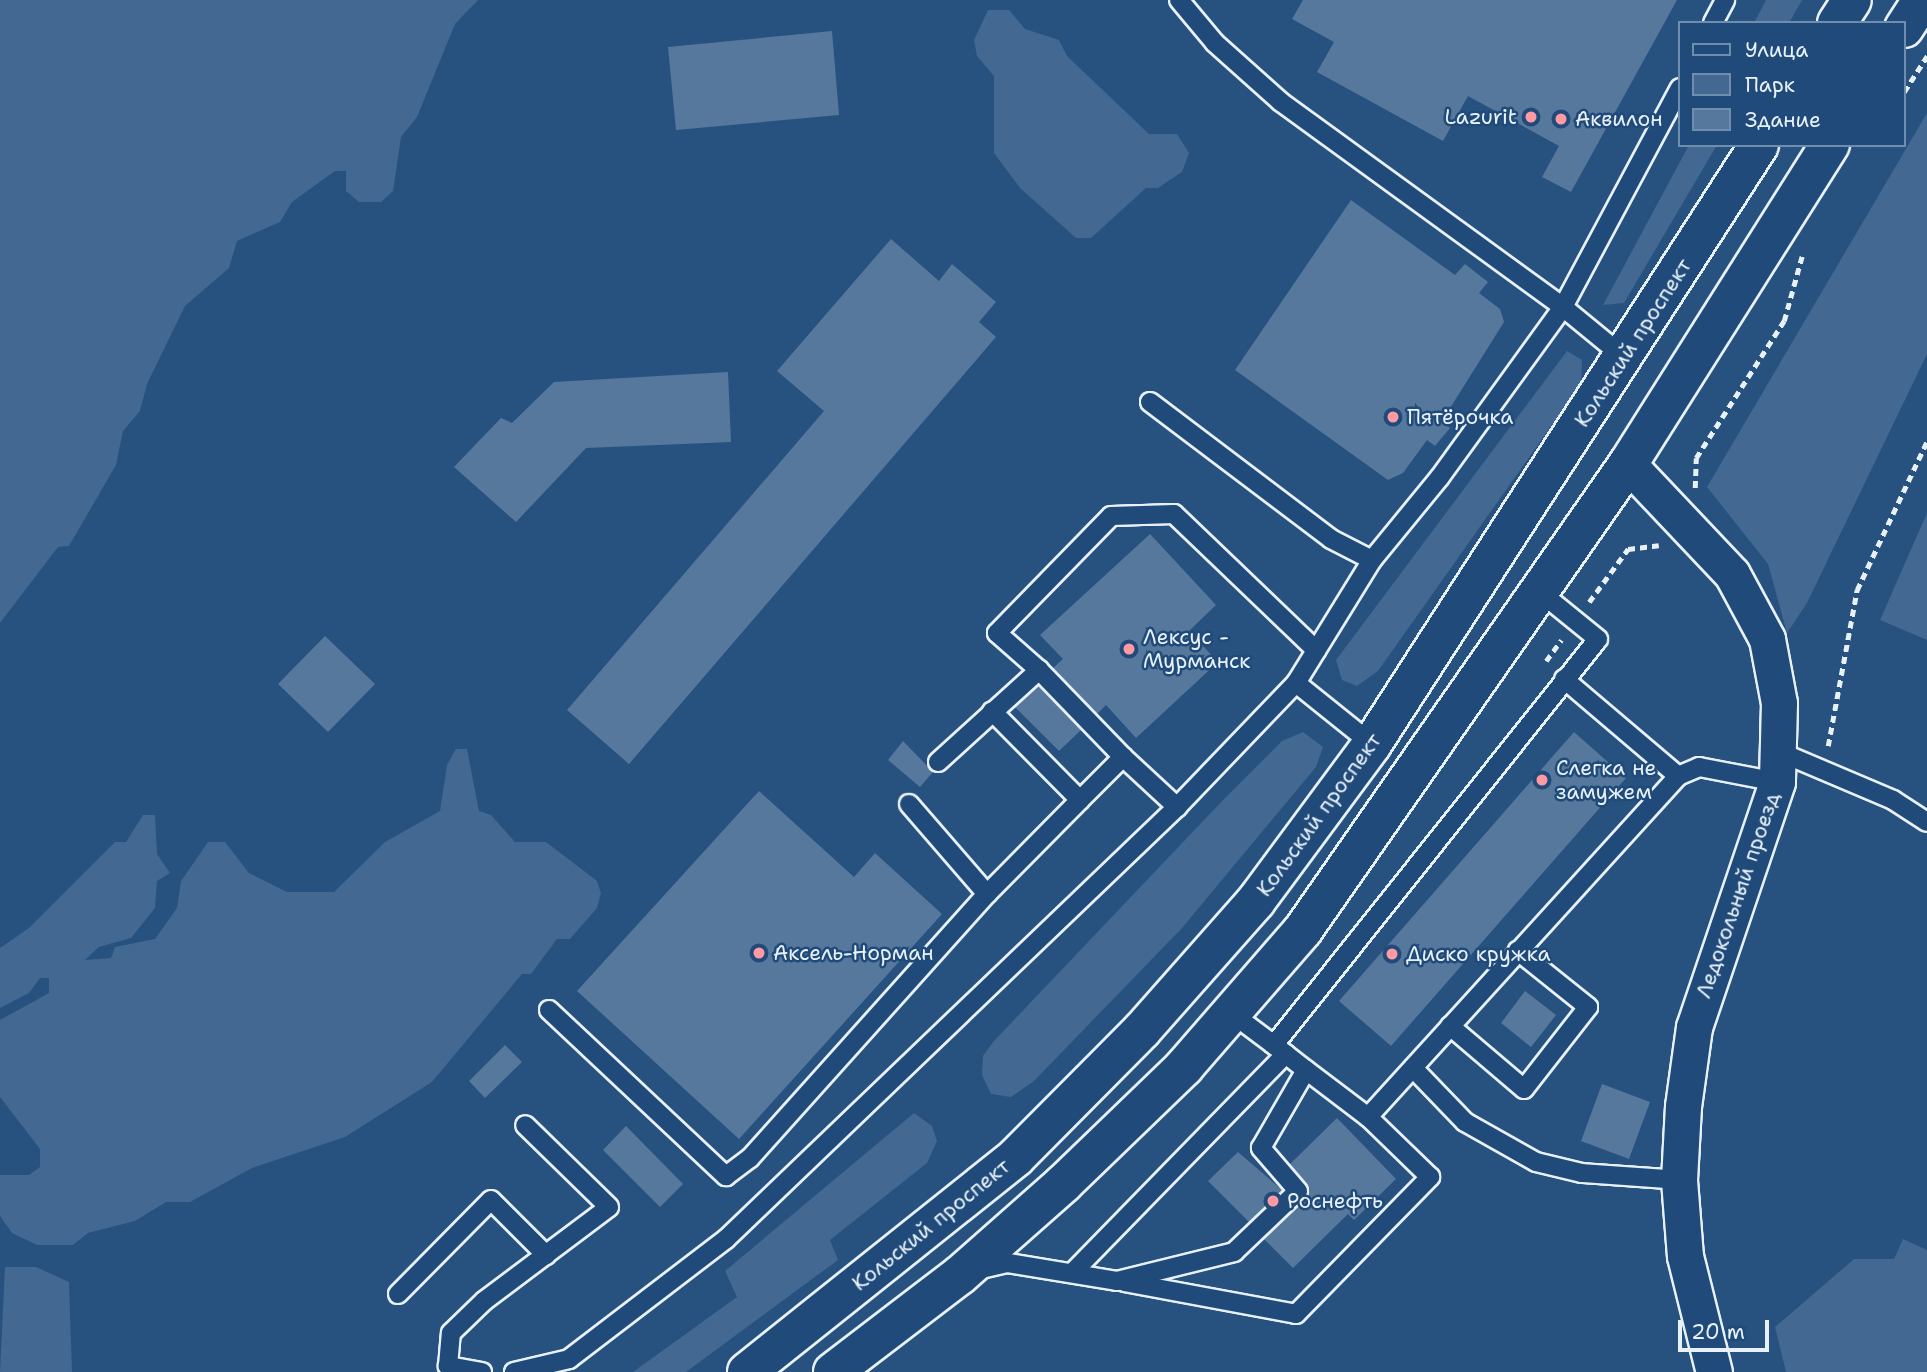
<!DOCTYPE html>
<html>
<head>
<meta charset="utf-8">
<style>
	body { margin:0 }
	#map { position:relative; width:1927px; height:1372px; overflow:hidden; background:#27517f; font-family:"Shantell Sans",sans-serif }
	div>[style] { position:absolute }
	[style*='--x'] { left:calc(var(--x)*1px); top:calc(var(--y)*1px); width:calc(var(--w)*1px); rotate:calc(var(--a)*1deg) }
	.green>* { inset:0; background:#436891 }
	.building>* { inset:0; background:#57789d }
	.path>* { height:4.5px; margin-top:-2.25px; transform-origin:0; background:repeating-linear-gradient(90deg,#e8f1f8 0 7px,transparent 0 12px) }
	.roads { filter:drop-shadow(2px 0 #e8f1f8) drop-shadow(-2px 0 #e8f1f8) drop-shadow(0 2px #e8f1f8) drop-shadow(0 -2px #e8f1f8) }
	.service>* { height:18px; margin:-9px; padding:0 9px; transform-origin:9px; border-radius:9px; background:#1f4a7a }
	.minor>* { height:35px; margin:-17.5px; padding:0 17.5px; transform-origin:17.5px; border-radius:17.5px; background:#1f4a7a }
	.primary>* { height:38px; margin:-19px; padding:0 19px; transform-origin:19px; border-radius:19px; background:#1f4a7a }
	.dots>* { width:19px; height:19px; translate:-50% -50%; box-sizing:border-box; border:4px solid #1f4a7a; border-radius:50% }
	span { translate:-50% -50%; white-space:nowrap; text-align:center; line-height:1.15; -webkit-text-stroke:5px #1f4a7a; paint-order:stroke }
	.poi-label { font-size:21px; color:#e8f1f8 }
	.right { translate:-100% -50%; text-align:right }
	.left { translate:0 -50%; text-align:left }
	.street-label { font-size:21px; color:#e8f1f8 }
	.legend { position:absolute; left:1678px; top:21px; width:228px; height:126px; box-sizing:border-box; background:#1f4a7a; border:2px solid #6f8dac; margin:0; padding:9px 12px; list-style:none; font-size:21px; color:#e8f1f8 }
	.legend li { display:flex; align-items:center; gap:14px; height:35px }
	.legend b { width:35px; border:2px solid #6f8dac }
	.scale { position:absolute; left:1678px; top:1320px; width:91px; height:32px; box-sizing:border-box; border:4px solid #e8f1f8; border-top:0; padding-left:9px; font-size:21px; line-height:24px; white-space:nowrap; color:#e8f1f8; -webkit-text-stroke:5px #1f4a7a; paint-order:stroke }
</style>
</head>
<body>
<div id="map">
	<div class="green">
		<i style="clip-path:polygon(0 0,478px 0,455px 24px,417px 117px,401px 137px,393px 191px,381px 202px,359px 202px,346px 191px,346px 171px,335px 171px,292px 202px,280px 222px,237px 241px,229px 268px,185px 306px,147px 384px,140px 411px,123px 431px,116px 465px,69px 546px,58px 547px,0 623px)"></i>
		<i style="clip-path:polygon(1766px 0,1802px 0,1789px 23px,1754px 23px)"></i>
		<i style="clip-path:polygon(988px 10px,1009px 10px,1025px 29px,1059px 40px,1067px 56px,1149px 134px,1177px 134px,1189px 153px,1182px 172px,1158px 188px,1146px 188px,1091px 238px,1076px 238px,1020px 188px,994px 153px,994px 76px,977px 56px,974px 40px)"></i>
		<i style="clip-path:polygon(1927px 113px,1927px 354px,1807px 603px,1787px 633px,1768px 564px,1707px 487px)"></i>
		<i style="clip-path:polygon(1689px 145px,1717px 145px,1624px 303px,1603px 305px)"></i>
		<i style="clip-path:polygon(1567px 351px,1582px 360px,1581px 384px,1378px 671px,1357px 686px,1342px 680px,1336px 660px)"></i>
		<i style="clip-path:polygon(1927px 513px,1927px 640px,1880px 620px)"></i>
		<i style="clip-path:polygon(1303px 732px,1323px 747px,1316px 767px,1182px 928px,1034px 1081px,1011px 1097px,991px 1094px,982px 1075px,983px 1056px,993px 1042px,1223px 800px,1282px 741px)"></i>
		<i style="clip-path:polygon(456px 749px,467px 749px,479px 811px,491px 815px,515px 842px,546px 842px,597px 881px,601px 893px,597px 908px,570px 939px,557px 939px,531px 974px,522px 974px,432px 1082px,345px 1137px,252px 1168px,190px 1202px,166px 1202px,135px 1221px,88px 1233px,73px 1245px,37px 1245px,12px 1233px,0 1216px,0 1175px,29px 1175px,40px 1167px,40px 1149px,0 1097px,0 1020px,49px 993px,49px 978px,40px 978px,29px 993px,0 1008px,0 948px,29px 928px,115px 842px,126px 842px,143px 815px,155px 815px,157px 854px,170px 873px,157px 881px,155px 908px,131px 938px,99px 947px,85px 960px,111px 958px,115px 947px,155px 939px,177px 908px,181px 881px,208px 842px,225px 842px,249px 873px,287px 892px,334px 892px,385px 842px,440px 811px,447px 765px)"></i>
		<i style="clip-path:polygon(914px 1113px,932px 1126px,937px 1141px,927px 1163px,830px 1240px,838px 1260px,686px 1372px,633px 1372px,737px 1297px,725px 1271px)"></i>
		<i style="clip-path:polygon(1903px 1239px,1927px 1250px,1927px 1372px,1786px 1372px,1775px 1327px,1854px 1259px,1894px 1259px)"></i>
		<i style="clip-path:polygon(5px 1267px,36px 1267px,69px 1282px,72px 1372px,0 1372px)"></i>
	</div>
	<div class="building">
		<i style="clip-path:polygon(1303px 0,1677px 0,1571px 192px,1542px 177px,1559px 146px,1468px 96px,1443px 141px,1317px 72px,1334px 42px,1292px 19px)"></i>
		<i style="clip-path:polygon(832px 31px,839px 115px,676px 130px,668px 47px)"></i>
		<i style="clip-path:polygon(1351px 200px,1455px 275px,1465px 264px,1488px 282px,1479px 293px,1500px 309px,1504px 322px,1442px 421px,1450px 428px,1435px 446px,1427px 440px,1403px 473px,1388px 480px,1235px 370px)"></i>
		<i style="clip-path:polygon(891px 239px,939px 281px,952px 264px,996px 302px,979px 322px,996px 337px,629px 764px,567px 710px,824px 411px,777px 371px)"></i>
		<i style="clip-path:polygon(728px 372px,731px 442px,586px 448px,516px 522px,454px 467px,501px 418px,512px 423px,554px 382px)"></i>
		<i style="clip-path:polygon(1150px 534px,1216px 605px,1189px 631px,1218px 662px,1136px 738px,1106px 705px,1097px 714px,1053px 668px,1063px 659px,1040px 635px)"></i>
		<i style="clip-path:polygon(325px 636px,375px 684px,328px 732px,278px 684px)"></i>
		<i style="clip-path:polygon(1038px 686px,1081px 730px,1059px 751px,1015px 707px)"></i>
		<i style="clip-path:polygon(1574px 732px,1626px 778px,1391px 1046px,1339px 1001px)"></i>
		<i style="clip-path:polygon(903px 741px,933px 772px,920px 787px,888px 760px)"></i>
		<i style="clip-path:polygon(759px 791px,854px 877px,875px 853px,942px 914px,739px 1139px,577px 991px)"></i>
		<i style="clip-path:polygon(1525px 991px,1556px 1015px,1531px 1047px,1501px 1023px)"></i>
		<i style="clip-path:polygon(505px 1045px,522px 1062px,485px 1098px,469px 1081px)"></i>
		<i style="clip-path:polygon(1602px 1084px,1650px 1102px,1629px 1159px,1581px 1141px)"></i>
		<i style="clip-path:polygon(1337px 1118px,1396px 1179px,1354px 1220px,1348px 1214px,1293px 1268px,1264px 1239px,1309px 1195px,1307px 1184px,1290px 1164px)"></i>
		<i style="clip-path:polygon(626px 1126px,683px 1184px,660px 1207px,603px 1150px)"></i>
		<i style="clip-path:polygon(1238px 1152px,1282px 1190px,1249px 1222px,1208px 1181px)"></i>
	</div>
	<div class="path">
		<i style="--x:1904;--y:92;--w:43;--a:-57.4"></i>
		<i style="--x:1695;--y:488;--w:30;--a:-88"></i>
		<i style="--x:1696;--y:458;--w:163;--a:-57.3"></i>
		<i style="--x:1784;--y:321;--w:67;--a:-74.5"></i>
		<i style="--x:1589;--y:602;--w:66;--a:-53.7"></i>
		<i style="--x:1628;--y:549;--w:31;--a:-7"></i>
		<i style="--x:1546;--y:661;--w:26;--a:-54"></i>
		<i style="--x:1828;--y:746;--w:159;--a:-79.5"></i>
		<i style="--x:1857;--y:590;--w:165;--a:-64.8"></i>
	</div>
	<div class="roads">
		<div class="service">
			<i style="--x:1713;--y:23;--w:26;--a:-62"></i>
			<i style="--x:1625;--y:358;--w:80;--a:-140.6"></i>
			<i style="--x:1563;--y:307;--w:248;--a:-61.9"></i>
			<i style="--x:1150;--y:402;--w:227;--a:37.1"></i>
			<i style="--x:1331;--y:539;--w:46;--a:27.1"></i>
			<i style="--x:1372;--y:560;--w:107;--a:-50.7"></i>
			<i style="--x:1440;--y:477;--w:210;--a:-54.1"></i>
			<i style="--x:1563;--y:307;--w:349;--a:-144"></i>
			<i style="--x:1281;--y:102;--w:89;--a:-138.2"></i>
			<i style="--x:1215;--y:43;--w:56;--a:-129.9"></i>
			<i style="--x:1039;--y:670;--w:121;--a:46"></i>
			<i style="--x:1564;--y:679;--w:150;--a:40.4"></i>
			<i style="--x:1678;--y:776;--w:23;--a:-23"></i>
			<i style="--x:1699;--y:767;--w:79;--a:10.9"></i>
			<i style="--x:1296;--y:683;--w:145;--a:-58.3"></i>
			<i style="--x:1780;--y:752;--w:123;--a:23"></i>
			<i style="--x:1893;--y:800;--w:40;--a:32.9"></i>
			<i style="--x:938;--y:762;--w:137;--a:-42.3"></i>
			<i style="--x:1039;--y:670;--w:56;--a:-138.6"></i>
			<i style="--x:997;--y:633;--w:163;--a:-45.7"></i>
			<i style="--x:1111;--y:516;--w:63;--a:-1.8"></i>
			<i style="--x:1174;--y:514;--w:197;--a:43.8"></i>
			<i style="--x:1080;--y:800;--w:61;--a:-45"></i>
			<i style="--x:1123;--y:757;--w:74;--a:42.8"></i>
			<i style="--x:909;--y:804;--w:119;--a:49.1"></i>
			<i style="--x:549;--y:1010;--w:243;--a:43.2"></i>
			<i style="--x:726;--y:1176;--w:30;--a:-37"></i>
			<i style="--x:750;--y:1158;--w:355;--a:-48.1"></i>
			<i style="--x:987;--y:894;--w:132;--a:-45.3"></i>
			<i style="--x:1080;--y:800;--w:125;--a:-134.7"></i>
			<i style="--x:1230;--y:1012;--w:55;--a:36.9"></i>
			<i style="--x:1450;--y:1026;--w:97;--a:40.4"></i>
			<i style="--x:1524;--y:1089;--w:104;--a:-52"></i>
			<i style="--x:1588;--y:1007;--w:90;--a:-141.3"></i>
			<i style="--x:1413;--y:1068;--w:75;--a:46.1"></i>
			<i style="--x:1465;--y:1122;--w:81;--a:29.4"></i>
			<i style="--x:1536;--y:1162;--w:47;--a:13.4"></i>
			<i style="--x:1582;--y:1173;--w:97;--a:4.1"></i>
			<i style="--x:1368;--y:1117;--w:461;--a:-47.7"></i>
			<i style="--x:977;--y:1270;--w:32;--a:-13"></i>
			<i style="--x:1008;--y:1263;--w:110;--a:9.4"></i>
			<i style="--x:1117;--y:1281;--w:121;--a:-13.9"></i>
			<i style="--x:1234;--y:1252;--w:88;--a:-43.6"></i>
			<i style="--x:1298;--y:1191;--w:57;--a:-130.7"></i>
			<i style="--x:1261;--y:1148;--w:90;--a:-60"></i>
			<i style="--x:1306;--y:1070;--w:41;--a:-142"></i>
			<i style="--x:1274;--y:1045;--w:519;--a:-51.41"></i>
			<i style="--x:1598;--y:639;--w:76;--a:-140.9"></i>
			<i style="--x:1072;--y:1273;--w:306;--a:-45.7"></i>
			<i style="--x:1124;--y:1282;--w:175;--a:10.5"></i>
			<i style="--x:1296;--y:1314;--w:192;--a:-45.6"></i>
			<i style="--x:1430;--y:1177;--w:86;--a:-135.9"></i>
			<i style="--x:1368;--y:1117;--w:78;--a:-142.8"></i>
			<i style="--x:398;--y:1294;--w:132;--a:-45.3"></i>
			<i style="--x:491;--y:1200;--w:78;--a:45"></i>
			<i style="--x:482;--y:1372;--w:35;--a:-170"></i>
			<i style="--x:448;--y:1366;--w:33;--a:-85"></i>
			<i style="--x:451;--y:1333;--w:46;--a:-44.1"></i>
			<i style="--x:484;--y:1301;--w:156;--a:-36.9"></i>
			<i style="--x:609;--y:1207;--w:117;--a:-135.7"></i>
			<i style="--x:514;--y:1372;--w:57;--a:-13.3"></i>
			<i style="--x:569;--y:1359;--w:198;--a:-37.4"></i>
			<i style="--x:726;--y:1239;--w:625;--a:-43.77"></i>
			<i style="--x:1177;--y:807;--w:172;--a:-46.2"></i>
			<i style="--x:1296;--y:683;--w:97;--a:38.8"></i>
		</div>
		<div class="minor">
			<i style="--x:1628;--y:464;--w:151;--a:46.6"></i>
			<i style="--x:1732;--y:574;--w:74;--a:61.7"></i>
			<i style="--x:1767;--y:639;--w:65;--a:79.4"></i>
			<i style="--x:1779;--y:703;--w:79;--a:91.5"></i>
			<i style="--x:1777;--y:782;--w:259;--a:108.7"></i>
			<i style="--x:1694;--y:1027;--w:80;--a:97.9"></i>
			<i style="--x:1683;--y:1106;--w:74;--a:93.1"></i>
			<i style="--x:1679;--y:1180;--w:76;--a:85.5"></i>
			<i style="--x:1685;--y:1256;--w:120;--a:76"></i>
		</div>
		<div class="primary">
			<i style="--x:1837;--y:23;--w:27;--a:-57"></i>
			<i style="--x:1904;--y:28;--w:33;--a:-57"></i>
			<i style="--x:747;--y:1372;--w:344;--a:-38.6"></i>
			<i style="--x:1016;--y:1157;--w:179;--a:-45.2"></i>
			<i style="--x:1142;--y:1030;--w:172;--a:-48.5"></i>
			<i style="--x:1256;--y:901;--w:195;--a:-53.5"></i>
			<i style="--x:1372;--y:744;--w:713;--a:-57.13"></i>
			<i style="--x:833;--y:1372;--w:160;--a:-37.4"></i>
			<i style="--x:960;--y:1275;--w:139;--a:-41.5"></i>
			<i style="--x:1064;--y:1183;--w:167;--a:-44"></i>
			<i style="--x:1184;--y:1067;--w:181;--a:-49"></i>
			<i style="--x:1303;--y:930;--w:568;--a:-55.11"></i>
			<i style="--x:1628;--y:464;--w:378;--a:-57.7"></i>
		</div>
	</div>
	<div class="dots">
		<i style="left:1531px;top:117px;background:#ff9aa2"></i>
		<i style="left:1561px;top:119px;background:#ff9aa2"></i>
		<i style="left:1393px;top:417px;background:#ff9aa2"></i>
		<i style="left:1129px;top:649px;background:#ff9aa2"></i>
		<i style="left:1542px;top:780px;background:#ff9aa2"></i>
		<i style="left:759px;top:953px;background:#ff9aa2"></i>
		<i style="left:1392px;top:954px;background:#ff9aa2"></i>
		<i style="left:1273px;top:1201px;background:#ff9aa2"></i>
	</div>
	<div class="poi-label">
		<span class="right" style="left:1517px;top:117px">Lazurit</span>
		<span class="left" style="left:1575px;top:119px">Аквилон</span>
		<span class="left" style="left:1407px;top:417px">Пятёрочка</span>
		<span class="left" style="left:1143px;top:649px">Лексус -<br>Мурманск</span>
		<span class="left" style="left:1556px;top:780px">Слегка не<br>замужем</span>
		<span class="left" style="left:773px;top:953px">Аксель-Норман</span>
		<span class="left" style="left:1406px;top:954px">Диско кружка</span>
		<span class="left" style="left:1287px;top:1201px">Роснефть</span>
	</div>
	<div class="street-label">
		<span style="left:1633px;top:343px;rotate:-57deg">Кольский проспект</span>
		<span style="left:1319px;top:815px;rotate:-54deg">Кольский проспект</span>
		<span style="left:1738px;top:895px;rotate:-71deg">Ледокольный проезд</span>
		<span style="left:931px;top:1225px;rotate:-39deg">Кольский проспект</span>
	</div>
	<ul class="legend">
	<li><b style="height:9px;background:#1f4a7a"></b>Улица</li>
	<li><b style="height:19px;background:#436891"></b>Парк</li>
	<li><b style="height:19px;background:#57789d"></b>Здание</li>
	</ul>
	<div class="scale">20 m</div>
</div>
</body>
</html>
